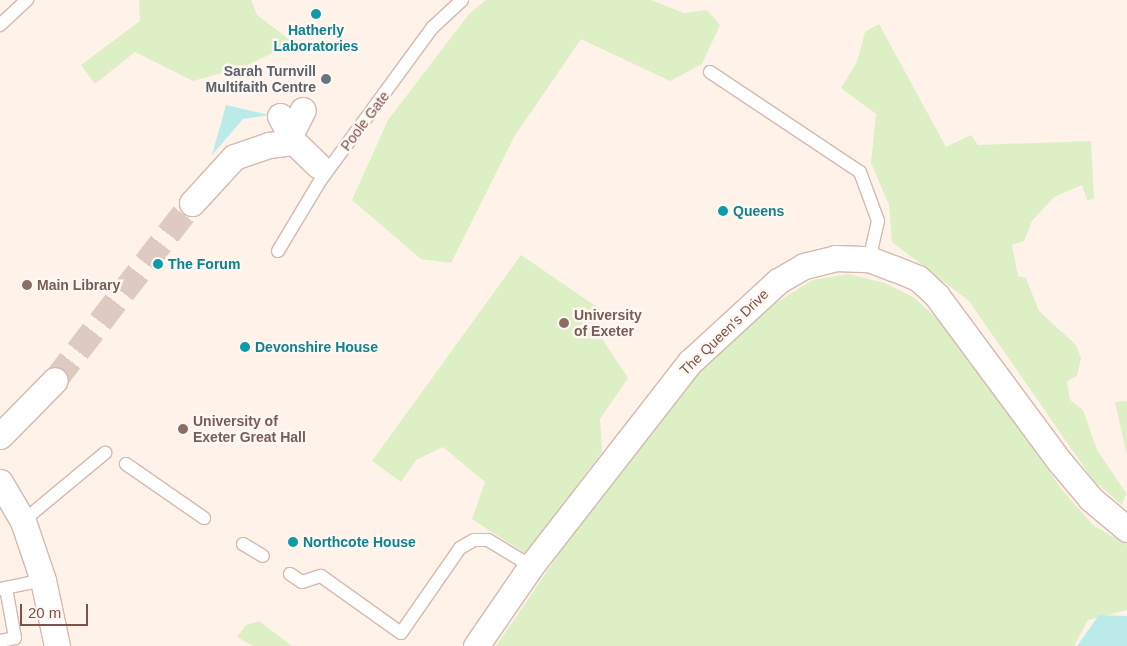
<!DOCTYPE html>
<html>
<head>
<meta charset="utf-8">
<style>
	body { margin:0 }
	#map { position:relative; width:1127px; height:646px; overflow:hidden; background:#fef2e9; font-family:Arial,sans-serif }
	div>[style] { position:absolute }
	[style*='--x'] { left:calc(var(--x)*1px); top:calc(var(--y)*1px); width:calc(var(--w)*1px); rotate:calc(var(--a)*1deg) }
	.green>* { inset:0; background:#ddefc5 }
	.water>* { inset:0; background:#baebea }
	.street-tunnel>* { height:25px; margin-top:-12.5px; transform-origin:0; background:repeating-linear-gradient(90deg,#decac1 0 25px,transparent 0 37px) }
	.roads { filter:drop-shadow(1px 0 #d5b9b0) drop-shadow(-1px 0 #d5b9b0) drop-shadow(0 1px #d5b9b0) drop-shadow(0 -1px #d5b9b0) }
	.lane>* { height:12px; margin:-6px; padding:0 6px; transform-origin:6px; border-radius:6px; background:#fff }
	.street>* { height:25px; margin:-12.5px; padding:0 12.5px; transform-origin:12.5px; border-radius:12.5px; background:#fff }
	.dots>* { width:14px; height:14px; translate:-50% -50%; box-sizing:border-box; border:2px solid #fff7f2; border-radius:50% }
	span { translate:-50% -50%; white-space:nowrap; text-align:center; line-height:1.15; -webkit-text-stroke:5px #fff7f2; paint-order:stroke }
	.culture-label { font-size:14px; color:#0d838f; font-weight:700 }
	.left { translate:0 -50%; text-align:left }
	.worship-label { font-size:14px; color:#5b616d; font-weight:700 }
	.right { translate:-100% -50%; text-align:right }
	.street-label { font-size:14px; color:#7d5249 }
	.education-label { font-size:14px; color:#785e54; font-weight:700 }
	.scale { position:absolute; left:20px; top:604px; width:68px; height:22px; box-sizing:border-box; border:2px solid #7d5249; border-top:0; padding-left:6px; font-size:15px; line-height:18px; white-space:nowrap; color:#7d5249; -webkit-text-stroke:4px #fff7f2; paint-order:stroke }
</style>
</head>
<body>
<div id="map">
	<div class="green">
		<i style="clip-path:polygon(139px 0,251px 0,257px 15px,294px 43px,243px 67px,193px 81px,135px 52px,95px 84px,81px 65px,140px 21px)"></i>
		<i style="clip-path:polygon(486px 0,651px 0,684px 13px,707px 10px,720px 25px,702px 64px,670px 81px,581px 39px,514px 137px,451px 263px,421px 259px,352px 200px,388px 120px,469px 14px)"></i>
		<i style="clip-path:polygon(879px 24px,946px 147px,971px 135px,978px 145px,1091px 141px,1094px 199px,1087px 200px,1082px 185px,1054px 197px,1032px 221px,1024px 241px,1012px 245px,1018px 276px,1026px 278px,1039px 311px,1076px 345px,1081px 358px,1077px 376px,1067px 381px,1070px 400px,1083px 410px,1097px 450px,1126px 493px,1122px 505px,1093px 480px,969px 301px,892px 242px,889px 205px,871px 163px,876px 114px,841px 88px,857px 62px,865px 32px)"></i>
		<i style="clip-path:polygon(521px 255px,600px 309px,599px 334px,628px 378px,600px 419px,602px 452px,526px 554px,472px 519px,485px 482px,443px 447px,416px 460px,401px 482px,372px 461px)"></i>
		<i style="clip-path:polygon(848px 274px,885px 283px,915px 298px,952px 333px,1063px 491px,1093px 525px,1127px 545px,1127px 610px,1088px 620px,1074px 646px,496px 646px,637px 439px,712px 360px,759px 313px,813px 280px)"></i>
		<i style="clip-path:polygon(1127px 401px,1127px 455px,1115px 402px)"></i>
		<i style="clip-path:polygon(259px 621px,292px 646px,253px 646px,237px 637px,246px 625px)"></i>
	</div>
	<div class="water">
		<i style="clip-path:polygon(226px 105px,269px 115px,243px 119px,212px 155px)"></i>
		<i style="clip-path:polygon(1099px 615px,1127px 616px,1127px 646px,1077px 646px)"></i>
	</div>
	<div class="street-tunnel">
		<i style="--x:55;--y:380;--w:224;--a:-52.3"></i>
	</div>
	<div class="roads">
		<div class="lane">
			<i style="--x:0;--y:25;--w:37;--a:-43"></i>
			<i style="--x:710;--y:72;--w:180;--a:33.7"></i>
			<i style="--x:860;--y:172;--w:52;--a:69.8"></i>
			<i style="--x:878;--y:221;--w:39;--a:103"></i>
			<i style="--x:278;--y:251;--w:82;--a:-59"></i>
			<i style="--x:320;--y:181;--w:190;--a:-53.8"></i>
			<i style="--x:432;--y:28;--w:41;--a:-43"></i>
			<i style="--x:126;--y:464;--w:95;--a:34.7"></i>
			<i style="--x:23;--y:521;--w:107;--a:-39.7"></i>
			<i style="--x:243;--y:544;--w:23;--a:31"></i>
			<i style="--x:290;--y:574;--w:14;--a:34"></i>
			<i style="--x:302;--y:582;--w:20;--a:-18"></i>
			<i style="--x:321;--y:576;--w:98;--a:35.5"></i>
			<i style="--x:401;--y:633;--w:103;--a:-55.2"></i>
			<i style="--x:460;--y:548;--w:16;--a:-30"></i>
			<i style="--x:474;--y:540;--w:14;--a:0"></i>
			<i style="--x:488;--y:540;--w:50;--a:31.2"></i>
			<i style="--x:0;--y:589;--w:44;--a:-11.8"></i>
			<i style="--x:0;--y:641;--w:15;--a:-11"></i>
			<i style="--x:15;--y:638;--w:51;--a:-100.2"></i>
		</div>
		<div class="street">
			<i style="--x:280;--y:116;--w:30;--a:62"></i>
			<i style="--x:294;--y:142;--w:33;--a:44"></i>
			<i style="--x:290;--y:135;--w:28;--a:-63"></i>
			<i style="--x:192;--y:203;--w:62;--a:-47.6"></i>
			<i style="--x:234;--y:157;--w:37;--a:-19"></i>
			<i style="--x:269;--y:145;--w:25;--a:-7"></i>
			<i style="--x:0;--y:436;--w:78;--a:-45.5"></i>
			<i style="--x:0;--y:482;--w:45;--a:59.5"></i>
			<i style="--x:23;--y:521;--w:62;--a:71.3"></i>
			<i style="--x:43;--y:580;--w:67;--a:78"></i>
			<i style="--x:476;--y:646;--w:97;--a:-55.5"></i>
			<i style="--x:531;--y:566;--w:259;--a:-52.1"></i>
			<i style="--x:690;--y:362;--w:120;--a:-42.6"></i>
			<i style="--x:778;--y:281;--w:30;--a:-30"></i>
			<i style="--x:804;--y:266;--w:32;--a:-14"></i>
			<i style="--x:835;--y:258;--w:34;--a:2"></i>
			<i style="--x:869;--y:259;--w:26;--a:21"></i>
			<i style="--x:893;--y:268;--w:27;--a:22"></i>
			<i style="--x:918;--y:278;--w:26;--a:43"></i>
			<i style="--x:937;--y:296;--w:207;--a:53.5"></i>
			<i style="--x:1060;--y:462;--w:48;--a:50"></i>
			<i style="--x:1091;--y:499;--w:47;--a:39.8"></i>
		</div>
	</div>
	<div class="dots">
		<i style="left:316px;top:14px;background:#0f9aa8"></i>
		<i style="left:326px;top:79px;background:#6b7280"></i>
		<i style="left:723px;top:211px;background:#0f9aa8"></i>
		<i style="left:158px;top:264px;background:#0f9aa8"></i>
		<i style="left:27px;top:285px;background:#8d6e63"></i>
		<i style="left:564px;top:323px;background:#8d6e63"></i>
		<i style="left:245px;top:347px;background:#0f9aa8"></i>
		<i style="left:183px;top:429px;background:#8d6e63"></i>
		<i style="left:293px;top:542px;background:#0f9aa8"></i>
	</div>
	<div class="culture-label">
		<span style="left:316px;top:38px">Hatherly<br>Laboratories</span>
		<span class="left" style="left:733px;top:211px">Queens</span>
		<span class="left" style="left:168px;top:264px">The Forum</span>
		<span class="left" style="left:255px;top:347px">Devonshire House</span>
		<span class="left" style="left:303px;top:542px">Northcote House</span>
	</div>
	<div class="worship-label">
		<span class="right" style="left:316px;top:79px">Sarah Turnvill<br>Multifaith Centre</span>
	</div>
	<div class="street-label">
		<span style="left:365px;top:121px;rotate:-53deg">Poole Gate</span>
		<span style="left:724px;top:332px;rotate:-44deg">The Queen's Drive</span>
	</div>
	<div class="education-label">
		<span class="left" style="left:37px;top:285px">Main Library</span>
		<span class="left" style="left:574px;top:323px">University<br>of Exeter</span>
		<span class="left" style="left:193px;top:429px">University of<br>Exeter Great Hall</span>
	</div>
	<div class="scale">20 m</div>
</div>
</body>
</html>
